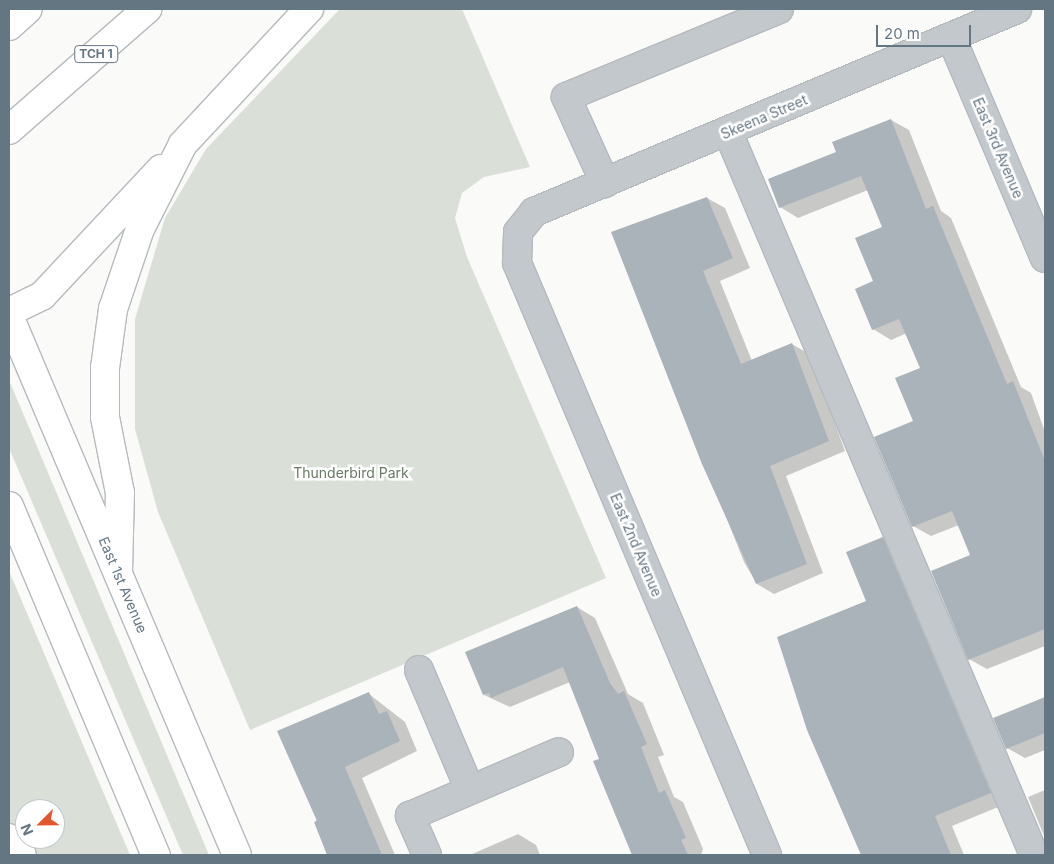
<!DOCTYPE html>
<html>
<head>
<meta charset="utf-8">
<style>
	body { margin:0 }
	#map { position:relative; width:1054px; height:864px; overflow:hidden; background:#fafaf8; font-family:Inter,sans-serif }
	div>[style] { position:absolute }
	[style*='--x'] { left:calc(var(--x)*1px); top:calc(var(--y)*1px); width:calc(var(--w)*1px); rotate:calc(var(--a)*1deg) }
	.green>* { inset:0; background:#dadfd7 }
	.shadow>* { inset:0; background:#0003 }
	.building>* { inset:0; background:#aab3b9 }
	.roads { filter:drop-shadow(1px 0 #b5babe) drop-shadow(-1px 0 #b5babe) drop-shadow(0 1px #b5babe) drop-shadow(0 -1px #b5babe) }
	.minor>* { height:28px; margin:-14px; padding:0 14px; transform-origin:14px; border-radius:14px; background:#c3c8cc }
	.major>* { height:28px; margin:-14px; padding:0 14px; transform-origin:14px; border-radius:14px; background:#fff }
	.highway>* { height:28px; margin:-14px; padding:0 14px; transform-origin:14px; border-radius:14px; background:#fff }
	span { translate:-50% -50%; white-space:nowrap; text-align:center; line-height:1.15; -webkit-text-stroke:5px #fff; paint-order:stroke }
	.shield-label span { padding:1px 4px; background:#fff; border:1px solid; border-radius:4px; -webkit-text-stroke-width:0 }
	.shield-label { font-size:12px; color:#657683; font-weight:700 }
	.street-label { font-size:14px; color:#657683 }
	.park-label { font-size:14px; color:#687a64 }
	.frame { position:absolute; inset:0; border:10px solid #657683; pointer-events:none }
	.north { position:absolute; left:15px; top:799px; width:50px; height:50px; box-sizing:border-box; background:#fff; border:1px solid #c1c8cd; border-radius:50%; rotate:247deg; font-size:14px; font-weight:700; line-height:20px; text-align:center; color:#657683 }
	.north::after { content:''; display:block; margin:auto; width:18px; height:22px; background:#e4572e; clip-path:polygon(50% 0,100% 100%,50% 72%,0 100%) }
	.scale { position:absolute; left:876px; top:25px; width:95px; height:22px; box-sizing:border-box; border:2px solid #657683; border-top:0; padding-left:6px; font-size:15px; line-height:18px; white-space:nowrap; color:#657683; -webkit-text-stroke:4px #fff; paint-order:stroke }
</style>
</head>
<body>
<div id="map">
	<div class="green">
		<i style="clip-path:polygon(340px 9px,462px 9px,530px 167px,484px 177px,462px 193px,455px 218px,467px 257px,606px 578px,250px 730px,158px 512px,135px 429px,135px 319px,165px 218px,206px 149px)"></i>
		<i style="clip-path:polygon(9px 380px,209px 855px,183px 855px,9px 448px)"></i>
		<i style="clip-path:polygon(evenodd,9px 571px,130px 855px,9px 855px,9px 571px,25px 809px,55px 809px,55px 839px,25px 839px,25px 809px)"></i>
	</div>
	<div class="shadow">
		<i style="clip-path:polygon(891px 120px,909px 130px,941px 211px,951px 218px,1021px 387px,1031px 393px,1045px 432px,1045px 646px,987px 669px,969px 659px,972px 556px,959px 525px,931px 536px,913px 526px,914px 422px,921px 368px,907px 333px,891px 340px,873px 329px,883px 228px,868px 190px,798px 218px,780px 207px,838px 153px)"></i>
		<i style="clip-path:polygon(707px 198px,725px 208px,750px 268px,720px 281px,752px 361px,792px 344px,809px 354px,845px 451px,786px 476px,823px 573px,774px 594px,757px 584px,744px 562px,613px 232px)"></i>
		<i style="clip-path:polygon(883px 539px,901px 549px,1008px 803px,952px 826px,964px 855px,864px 855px,808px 729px,868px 601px)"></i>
		<i style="clip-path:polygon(577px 607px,595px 618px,628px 694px,643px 703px,664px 755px,658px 757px,674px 797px,683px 802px,703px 849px,701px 855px,634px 855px,594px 762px,600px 759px,570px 682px,510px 707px,484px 695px)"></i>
		<i style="clip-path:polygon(369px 694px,405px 722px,417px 751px,362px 778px,395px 855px,329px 855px,315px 823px)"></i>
		<i style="clip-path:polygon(1045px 698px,1045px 750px,1025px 758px,1007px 748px,995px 719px)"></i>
		<i style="clip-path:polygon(1045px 790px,1045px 838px,1028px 797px)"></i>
		<i style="clip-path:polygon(518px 834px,536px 845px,540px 855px,470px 855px)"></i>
	</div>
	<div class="building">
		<i style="clip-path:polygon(891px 119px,926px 209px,933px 206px,1007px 384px,1013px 381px,1045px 461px,1045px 629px,968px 660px,931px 571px,970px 555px,952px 511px,912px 527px,874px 437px,913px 421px,895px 378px,920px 368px,899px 319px,872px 330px,855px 289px,873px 281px,855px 238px,882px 227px,861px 176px,779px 208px,768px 179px,836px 152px,832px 142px)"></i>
		<i style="clip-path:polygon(707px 197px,733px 258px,703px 271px,741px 364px,792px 343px,829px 441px,770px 466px,807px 564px,756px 584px,702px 464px,611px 232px)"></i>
		<i style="clip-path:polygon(883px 537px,991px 793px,935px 816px,951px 855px,861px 855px,807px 730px,777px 637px,866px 601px,846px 552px)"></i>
		<i style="clip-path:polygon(577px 606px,610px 683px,618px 694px,624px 691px,647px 744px,641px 747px,659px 793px,665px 790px,686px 838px,681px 840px,688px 855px,632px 855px,593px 761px,599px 759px,563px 667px,491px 698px,489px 693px,483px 695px,465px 652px)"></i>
		<i style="clip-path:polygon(369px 692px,379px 714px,387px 711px,400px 741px,345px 767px,382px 855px,327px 855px,314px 822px,317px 821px,277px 731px)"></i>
		<i style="clip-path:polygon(1045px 697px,1045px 733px,1006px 749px,993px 718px)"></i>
	</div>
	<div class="roads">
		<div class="minor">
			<i style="--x:951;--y:37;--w:240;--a:67"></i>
			<i style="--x:728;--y:132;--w:785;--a:67.06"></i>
			<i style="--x:605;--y:183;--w:94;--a:-114.4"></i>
			<i style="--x:566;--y:97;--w:230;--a:-22.4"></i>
			<i style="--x:419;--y:670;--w:130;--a:67"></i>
			<i style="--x:427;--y:855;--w:43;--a:-113.6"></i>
			<i style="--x:410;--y:816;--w:162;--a:-23.2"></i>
			<i style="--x:767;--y:855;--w:643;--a:-112.89"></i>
			<i style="--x:517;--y:263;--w:31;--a:-88"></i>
			<i style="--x:518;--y:232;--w:26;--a:-51"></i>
			<i style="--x:534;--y:212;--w:524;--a:-22.8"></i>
		</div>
		<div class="major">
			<i style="--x:9;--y:316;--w:585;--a:67.07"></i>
			<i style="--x:9;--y:506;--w:379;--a:67.2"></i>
		</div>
		<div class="highway">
			<i style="--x:9;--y:26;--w:25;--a:-42"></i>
			<i style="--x:9;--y:130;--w:184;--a:-41.2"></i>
			<i style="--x:9;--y:312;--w:37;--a:-26"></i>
			<i style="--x:42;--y:296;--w:174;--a:-46.9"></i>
			<i style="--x:118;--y:573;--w:80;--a:-88.6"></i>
			<i style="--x:120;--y:493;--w:77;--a:-101.2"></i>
			<i style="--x:105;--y:417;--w:49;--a:-90"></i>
			<i style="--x:105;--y:368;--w:60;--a:-82.3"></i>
			<i style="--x:113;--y:309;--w:84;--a:-71.4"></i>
			<i style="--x:140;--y:229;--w:95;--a:-63.2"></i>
			<i style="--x:183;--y:144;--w:185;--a:-47"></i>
			<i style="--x:9;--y:838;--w:21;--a:53"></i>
		</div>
	</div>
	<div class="shield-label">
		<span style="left:96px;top:54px">TCH 1</span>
	</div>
	<div class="street-label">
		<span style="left:764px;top:117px;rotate:-23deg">Skeena Street</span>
		<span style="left:998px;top:148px;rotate:67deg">East 3rd Avenue</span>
		<span style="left:636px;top:545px;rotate:67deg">East 2nd Avenue</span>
		<span style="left:123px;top:585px;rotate:67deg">East 1st Avenue</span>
	</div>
	<div class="park-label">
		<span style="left:351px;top:473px">Thunderbird Park</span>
	</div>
	<div class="frame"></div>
	<div class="north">N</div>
	<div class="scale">20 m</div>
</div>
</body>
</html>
